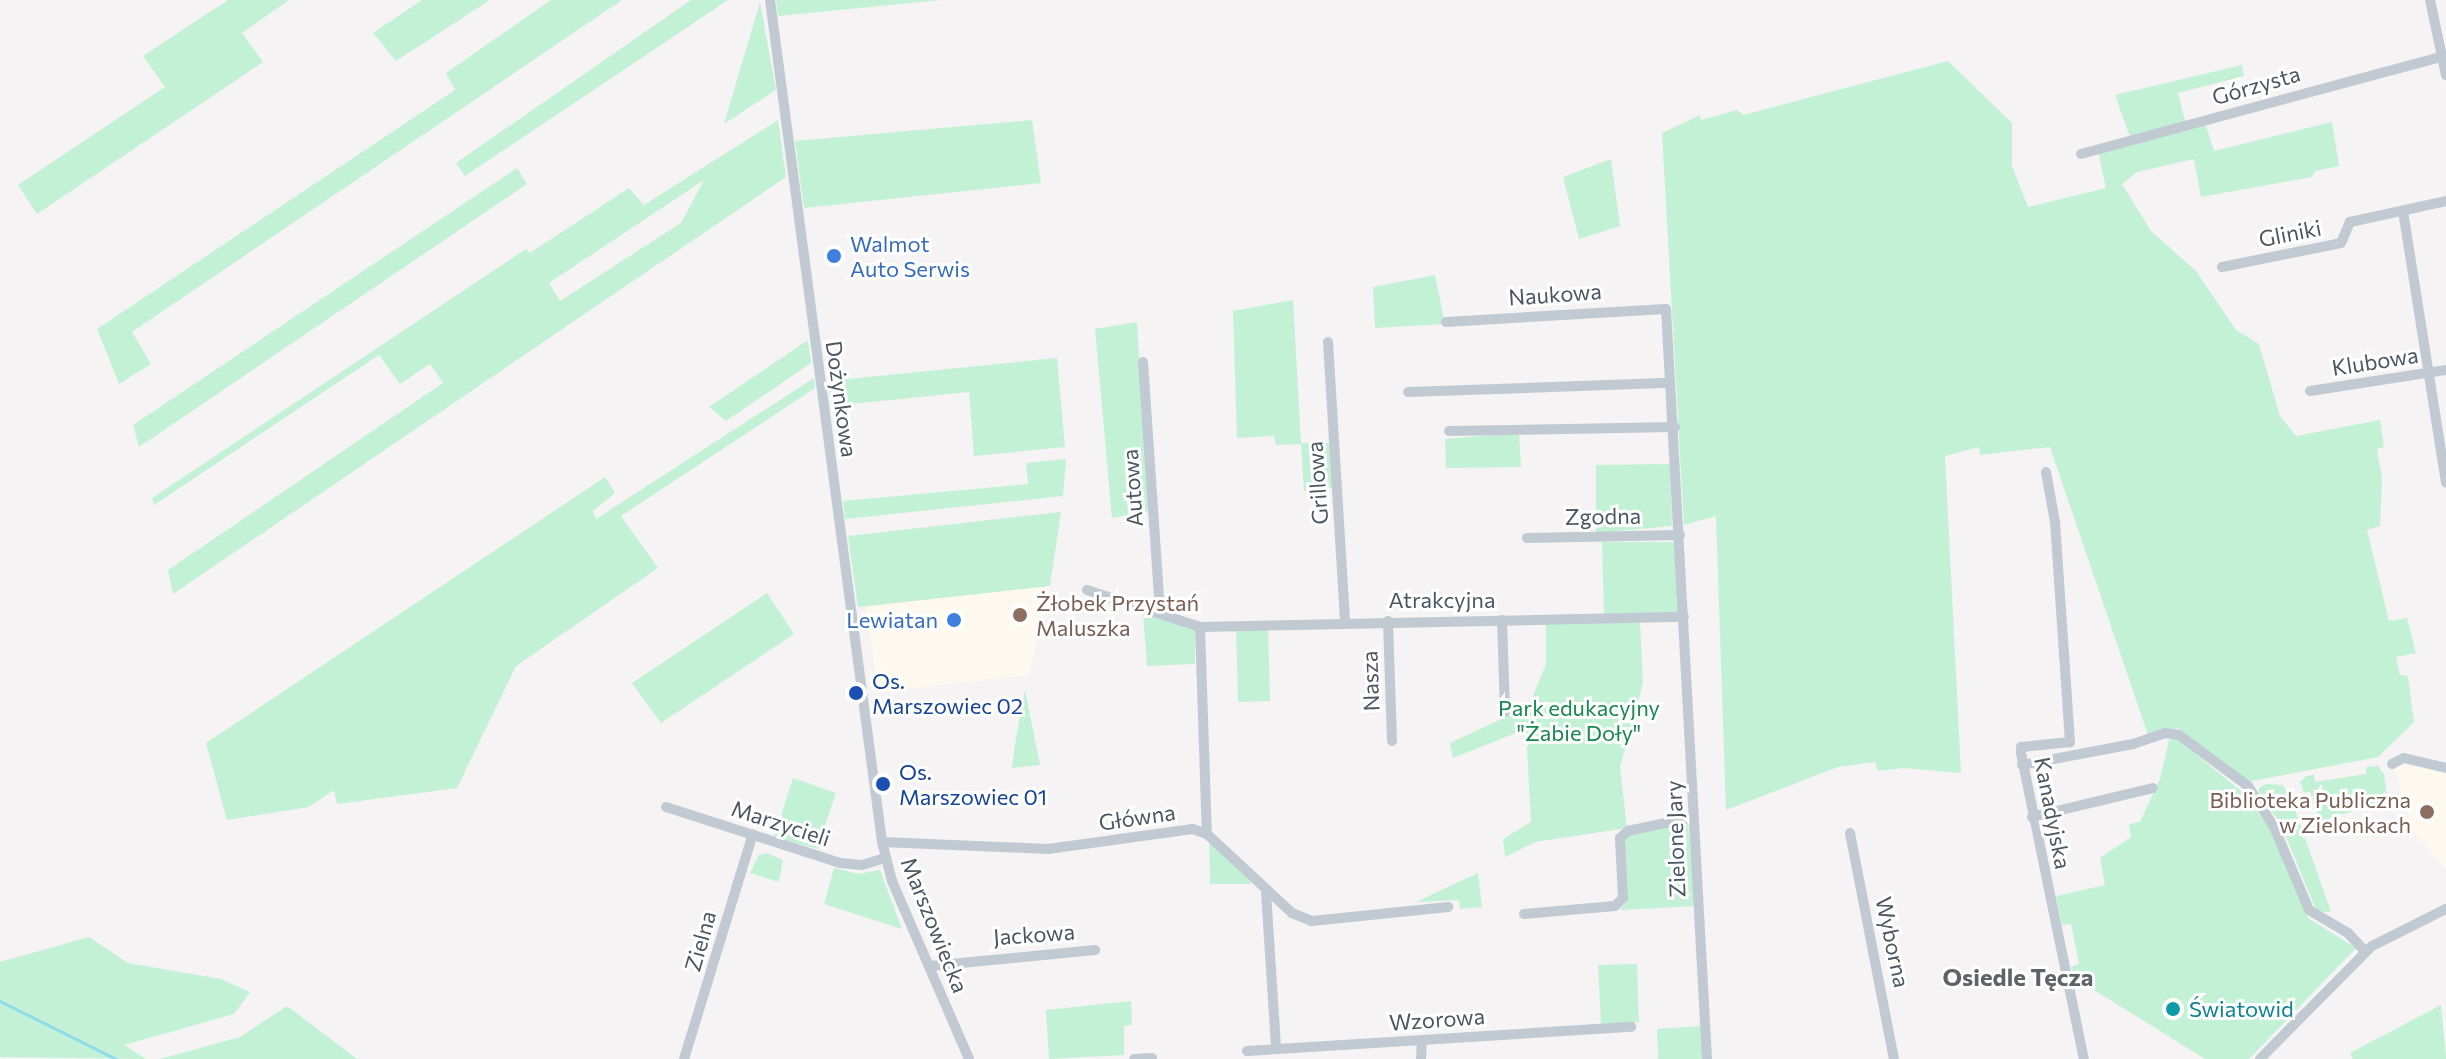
<!DOCTYPE html>
<html>
<head>
<meta charset="utf-8">
<style>
	body { margin:0 }
	#map { position:relative; width:2446px; height:1059px; overflow:hidden; background:#f5f3f3; font-family:Commissioner,sans-serif }
	div>[style] { position:absolute }
	[style*='--x'] { left:calc(var(--x)*1px); top:calc(var(--y)*1px); width:calc(var(--w)*1px); rotate:calc(var(--a)*1deg) }
	.commercial>* { inset:0; background:#fdf9ef }
	.green>* { inset:0; background:#c3f1d5 }
	.stream>* { height:3px; margin:-1.5px; padding:0 1.5px; transform-origin:1.5px; border-radius:1.5px; background:#90daee }
	.minor>* { height:10px; margin:-5px; padding:0 5px; transform-origin:5px; border-radius:5px; background:#c1cad2 }
	.dots>* { width:22px; height:22px; translate:-50% -50%; box-sizing:border-box; border:4px solid #fff; border-radius:50% }
	span { translate:-50% -50%; white-space:nowrap; text-align:center; line-height:1.15; -webkit-text-stroke:6px #fff; paint-order:stroke }
	.street-label { font-size:22px; color:#4a5661 }
	.shop-label { font-size:22px; color:#366cbe }
	.left { translate:0 -50%; text-align:left }
	.right { translate:-100% -50%; text-align:right }
	.education-label { font-size:22px; color:#785e54 }
	.transit-label { font-size:22px; color:#164399 }
	.park-label { font-size:22px; color:#17864f }
	.culture-label { font-size:22px; color:#0d838f }
	.neighbourhood-label { font-size:24px; color:#5f6368; font-weight:700 }
</style>
</head>
<body>
<div id="map">
	<div class="commercial">
		<i style="clip-path:polygon(1050px 586px,1029px 675px,878px 692px,866px 607px)"></i>
		<i style="clip-path:polygon(2399px 764px,2446px 771px,2446px 870px,2413px 830px,2395px 771px)"></i>
	</div>
	<div class="green">
		<i style="clip-path:polygon(228px 0,289px 0,242px 33px,263px 62px,37px 214px,18px 185px,165px 87px,143px 56px)"></i>
		<i style="clip-path:polygon(422px 0,490px 0,396px 61px,373px 33px)"></i>
		<i style="clip-path:polygon(551px 0,622px 0,132px 332px,151px 364px,119px 384px,97px 329px,455px 90px,446px 73px)"></i>
		<i style="clip-path:polygon(691px 0,728px 0,465px 176px,456px 163px)"></i>
		<i style="clip-path:polygon(776px 0,941px 0,778px 16px)"></i>
		<i style="clip-path:polygon(760px 2px,776px 90px,724px 124px)"></i>
		<i style="clip-path:polygon(1948px 61px,2012px 123px,2012px 166px,2028px 207px,2106px 188px,2098px 151px,2205px 123px,2214px 151px,2332px 122px,2339px 166px,2315px 171px,2312px 177px,2201px 197px,2194px 159px,2137px 172px,2122px 184px,2151px 231px,2196px 271px,2236px 330px,2259px 344px,2280px 416px,2296px 436px,2380px 420px,2384px 447px,2377px 449px,2382px 478px,2380px 526px,2367px 530px,2389px 621px,2407px 618px,2416px 653px,2396px 657px,2400px 675px,2408px 676px,2414px 722px,2378px 757px,2247px 782px,2178px 728px,2148px 735px,2050px 447px,1980px 455px,1979px 447px,1945px 456px,1961px 773px,1904px 768px,1878px 771px,1875px 762px,1838px 767px,1726px 810px,1716px 516px,1684px 525px,1662px 133px,1700px 115px,1701px 120px,1737px 110px,1743px 115px)"></i>
		<i style="clip-path:polygon(2242px 65px,2244px 76px,2178px 93px,2185px 121px,2130px 137px,2115px 95px)"></i>
		<i style="clip-path:polygon(evenodd,778px 120px,786px 177px,173px 594px,168px 570px,443px 383px,430px 364px,400px 384px,379px 355px,154px 505px,152px 498px,526px 249px,530px 253px,629px 188px,644px 205px,778px 120px,704px 180px,681px 223px,560px 301px,549px 283px,704px 180px)"></i>
		<i style="clip-path:polygon(1032px 120px,1041px 183px,804px 208px,795px 141px)"></i>
		<i style="clip-path:polygon(1611px 159px,1620px 226px,1579px 239px,1563px 177px)"></i>
		<i style="clip-path:polygon(517px 168px,527px 184px,139px 447px,133px 425px)"></i>
		<i style="clip-path:polygon(1435px 275px,1445px 324px,1375px 328px,1373px 287px)"></i>
		<i style="clip-path:polygon(1293px 300px,1301px 443px,1332px 443px,1335px 488px,1304px 491px,1301px 444px,1276px 445px,1274px 436px,1237px 438px,1233px 311px)"></i>
		<i style="clip-path:polygon(1137px 322px,1149px 511px,1112px 518px,1095px 329px)"></i>
		<i style="clip-path:polygon(808px 340px,811px 363px,726px 421px,709px 407px)"></i>
		<i style="clip-path:polygon(1057px 358px,1065px 447px,974px 456px,969px 392px,831px 406px,828px 381px)"></i>
		<i style="clip-path:polygon(814px 378px,815px 388px,621px 516px,658px 568px,516px 666px,457px 788px,337px 804px,334px 790px,309px 807px,227px 820px,206px 743px,605px 477px,615px 493px,593px 511px,596px 519px)"></i>
		<i style="clip-path:polygon(1519px 433px,1521px 467px,1446px 468px,1445px 439px)"></i>
		<i style="clip-path:polygon(1066px 459px,1063px 496px,845px 519px,843px 501px,1028px 484px,1026px 463px)"></i>
		<i style="clip-path:polygon(1670px 464px,1672px 526px,1596px 533px,1596px 465px)"></i>
		<i style="clip-path:polygon(1061px 512px,1050px 586px,858px 607px,848px 536px)"></i>
		<i style="clip-path:polygon(1602px 542px,1677px 542px,1679px 613px,1604px 614px)"></i>
		<i style="clip-path:polygon(767px 593px,794px 634px,661px 723px,632px 683px)"></i>
		<i style="clip-path:polygon(1143px 612px,1195px 629px,1195px 664px,1147px 666px)"></i>
		<i style="clip-path:polygon(1546px 623px,1640px 623px,1643px 683px,1620px 767px,1627px 828px,1535px 842px,1505px 857px,1503px 839px,1531px 822px,1526px 729px,1453px 758px,1450px 743px,1529px 706px,1546px 664px)"></i>
		<i style="clip-path:polygon(1268px 625px,1270px 701px,1238px 702px,1236px 626px)"></i>
		<i style="clip-path:polygon(1025px 690px,1040px 765px,1012px 768px,1016px 738px)"></i>
		<i style="clip-path:polygon(2176px 738px,2241px 791px,2270px 828px,2308px 918px,2356px 948px,2249px 1059px,2205px 1059px,2083px 983px,2076px 984px,2071px 967px,2079px 964px,2071px 924px,2062px 925px,2056px 896px,2105px 885px,2100px 858px,2131px 837px,2129px 824px,2140px 822px,2160px 779px,2169px 740px)"></i>
		<i style="clip-path:polygon(2378px 766px,2384px 774px,2388px 801px,2329px 818px,2334px 833px,2325px 836px,2310px 791px,2304px 793px,2300px 782px,2306px 776px,2314px 775px,2315px 782px,2366px 774px,2366px 767px)"></i>
		<i style="clip-path:polygon(793px 778px,836px 793px,817px 849px,774px 837px)"></i>
		<i style="clip-path:polygon(2266px 784px,2283px 785px,2291px 798px,2331px 912px,2317px 912px,2280px 822px,2259px 796px,2259px 788px)"></i>
		<i style="clip-path:polygon(1688px 822px,1696px 906px,1620px 910px,1627px 901px,1625px 841px,1631px 832px)"></i>
		<i style="clip-path:polygon(1209px 840px,1249px 880px,1252px 884px,1210px 884px)"></i>
		<i style="clip-path:polygon(767px 853px,783px 860px,779px 882px,750px 873px,759px 855px)"></i>
		<i style="clip-path:polygon(834px 868px,858px 874px,880px 870px,902px 929px,824px 904px)"></i>
		<i style="clip-path:polygon(1478px 873px,1482px 907px,1460px 909px,1459px 900px,1416px 902px)"></i>
		<i style="clip-path:polygon(89px 937px,128px 963px,221px 979px,250px 992px,234px 1014px,124px 1045px,146px 1059px,0 1057px,0 962px)"></i>
		<i style="clip-path:polygon(1637px 964px,1639px 1022px,1601px 1024px,1598px 965px)"></i>
		<i style="clip-path:polygon(1131px 1001px,1132px 1025px,1124px 1026px,1124px 1055px,1049px 1059px,1046px 1010px)"></i>
		<i style="clip-path:polygon(2441px 1005px,2446px 1059px,2353px 1059px,2350px 1053px)"></i>
		<i style="clip-path:polygon(287px 1006px,357px 1059px,160px 1059px,240px 1037px)"></i>
		<i style="clip-path:polygon(1702px 1026px,1705px 1059px,1658px 1059px,1657px 1029px)"></i>
	</div>
	<div class="stream">
		<i style="--x:0;--y:1001;--w:130;--a:26.6"></i>
	</div>
	<div class="minor">
		<i style="--x:770;--y:0;--w:849;--a:82.42"></i>
		<i style="--x:882;--y:842;--w:40;--a:75.6"></i>
		<i style="--x:892;--y:881;--w:194;--a:66.6"></i>
		<i style="--x:2430;--y:0;--w:77;--a:78"></i>
		<i style="--x:2081;--y:154;--w:375;--a:-15.1"></i>
		<i style="--x:2403;--y:211;--w:275;--a:81"></i>
		<i style="--x:2222;--y:267;--w:121;--a:-11.4"></i>
		<i style="--x:2341;--y:243;--w:23;--a:-67"></i>
		<i style="--x:2350;--y:222;--w:98;--a:-12.3"></i>
		<i style="--x:1446;--y:322;--w:220;--a:-3.4"></i>
		<i style="--x:1666;--y:309;--w:751;--a:86.87"></i>
		<i style="--x:1328;--y:342;--w:280;--a:86.5"></i>
		<i style="--x:1143;--y:362;--w:251;--a:86.1"></i>
		<i style="--x:2310;--y:391;--w:138;--a:-8.8"></i>
		<i style="--x:1408;--y:392;--w:262;--a:-2"></i>
		<i style="--x:1449;--y:431;--w:226;--a:-1"></i>
		<i style="--x:2046;--y:472;--w:51;--a:79.8"></i>
		<i style="--x:2055;--y:522;--w:221;--a:86.1"></i>
		<i style="--x:2070;--y:742;--w:49;--a:174.2"></i>
		<i style="--x:2021;--y:747;--w:6;--a:90"></i>
		<i style="--x:2021;--y:753;--w:312;--a:78.4"></i>
		<i style="--x:1527;--y:538;--w:153;--a:-1.1"></i>
		<i style="--x:1087;--y:590;--w:119;--a:18.1"></i>
		<i style="--x:1502;--y:620;--w:92;--a:88.1"></i>
		<i style="--x:1388;--y:621;--w:120;--a:88.1"></i>
		<i style="--x:1200;--y:627;--w:484;--a:-1.2"></i>
		<i style="--x:1200;--y:627;--w:207;--a:88.1"></i>
		<i style="--x:2392;--y:764;--w:13;--a:-27"></i>
		<i style="--x:2404;--y:758;--w:43;--a:13.4"></i>
		<i style="--x:2022;--y:765;--w:113;--a:-10.7"></i>
		<i style="--x:2133;--y:744;--w:34;--a:-19"></i>
		<i style="--x:2165;--y:733;--w:14;--a:8"></i>
		<i style="--x:2179;--y:735;--w:86;--a:36.5"></i>
		<i style="--x:2248;--y:786;--w:49;--a:57.6"></i>
		<i style="--x:2274;--y:827;--w:90;--a:67.1"></i>
		<i style="--x:2309;--y:910;--w:45;--a:30.5"></i>
		<i style="--x:2348;--y:933;--w:25;--a:47"></i>
		<i style="--x:666;--y:807;--w:183;--a:17.8"></i>
		<i style="--x:840;--y:863;--w:22;--a:5"></i>
		<i style="--x:862;--y:865;--w:24;--a:-17"></i>
		<i style="--x:2032;--y:817;--w:124;--a:-13.5"></i>
		<i style="--x:1850;--y:833;--w:230;--a:79"></i>
		<i style="--x:882;--y:842;--w:166;--a:2.4"></i>
		<i style="--x:1048;--y:849;--w:146;--a:-7.9"></i>
		<i style="--x:1193;--y:829;--w:15;--a:20"></i>
		<i style="--x:1207;--y:834;--w:116;--a:42.9"></i>
		<i style="--x:1292;--y:913;--w:22;--a:22"></i>
		<i style="--x:1312;--y:921;--w:137;--a:-5.9"></i>
		<i style="--x:1266;--y:892;--w:156;--a:86.3"></i>
		<i style="--x:1524;--y:914;--w:91;--a:-5"></i>
		<i style="--x:1615;--y:906;--w:11;--a:-45"></i>
		<i style="--x:1623;--y:898;--w:60;--a:-92.9"></i>
		<i style="--x:1620;--y:838;--w:11;--a:-41"></i>
		<i style="--x:1628;--y:831;--w:66;--a:-12.2"></i>
		<i style="--x:930;--y:966;--w:166;--a:-5.5"></i>
		<i style="--x:1247;--y:1051;--w:385;--a:-3.6"></i>
		<i style="--x:684;--y:1059;--w:235;--a:-73"></i>
		<i style="--x:1134;--y:1059;--w:18;--a:-3"></i>
		<i style="--x:1421;--y:1059;--w:19;--a:-87"></i>
		<i style="--x:2260;--y:1059;--w:159;--a:-45.3"></i>
		<i style="--x:2372;--y:946;--w:83;--a:-26.6"></i>
	</div>
	<div class="dots">
		<i style="left:834px;top:256px;background:#3f7fe0"></i>
		<i style="left:1020px;top:615px;background:#8d6e63"></i>
		<i style="left:954px;top:620px;background:#3f7fe0"></i>
		<i style="left:856px;top:693px;background:#1a4fb4"></i>
		<i style="left:883px;top:784px;background:#1a4fb4"></i>
		<i style="left:2427px;top:812px;background:#8d6e63"></i>
		<i style="left:2173px;top:1009px;background:#0f9aa8"></i>
	</div>
	<div class="street-label">
		<span style="left:2256px;top:85px;rotate:-16deg">Górzysta</span>
		<span style="left:2290px;top:233px;rotate:-11deg">Gliniki</span>
		<span style="left:1555px;top:294px;rotate:-4deg">Naukowa</span>
		<span style="left:2375px;top:361px;rotate:-9deg">Klubowa</span>
		<span style="left:842px;top:399px;rotate:82deg">Dożynkowa</span>
		<span style="left:1317px;top:483px;rotate:-94deg">Grillowa</span>
		<span style="left:1132px;top:488px;rotate:-94deg">Autowa</span>
		<span style="left:1603px;top:516px;rotate:-1deg">Zgodna</span>
		<span style="left:1442px;top:600px">Atrakcyjna</span>
		<span style="left:1370px;top:681px;rotate:-92deg">Nasza</span>
		<span style="left:2053px;top:813px;rotate:79deg">Kanadyjska</span>
		<span style="left:1137px;top:817px;rotate:-8deg">Główna</span>
		<span style="left:781px;top:823px;rotate:18deg">Marzycieli</span>
		<span style="left:1675px;top:839px;rotate:-92deg">Zielone Jary</span>
		<span style="left:935px;top:925px;rotate:68deg">Marszowiecka</span>
		<span style="left:1034px;top:934px;rotate:-4deg">Jackowa</span>
		<span style="left:700px;top:941px;rotate:-74deg">Zielna</span>
		<span style="left:1893px;top:942px;rotate:78deg">Wyborna</span>
		<span style="left:1437px;top:1019px;rotate:-4deg">Wzorowa</span>
	</div>
	<div class="shop-label">
		<span class="left" style="left:850px;top:256px">Walmot<br>Auto Serwis</span>
		<span class="right" style="left:938px;top:620px">Lewiatan</span>
	</div>
	<div class="education-label">
		<span class="left" style="left:1036px;top:615px">Żłobek Przystań<br>Maluszka</span>
		<span class="right" style="left:2411px;top:812px">Biblioteka Publiczna<br>w Zielonkach</span>
	</div>
	<div class="transit-label">
		<span class="left" style="left:872px;top:693px">Os.<br>Marszowiec 02</span>
		<span class="left" style="left:899px;top:784px">Os.<br>Marszowiec 01</span>
	</div>
	<div class="park-label">
		<span style="left:1579px;top:720px">Park edukacyjny<br>"Żabie Doły"</span>
	</div>
	<div class="culture-label">
		<span class="left" style="left:2189px;top:1009px">Światowid</span>
	</div>
	<div class="neighbourhood-label">
		<span style="left:2018px;top:977px">Osiedle Tęcza</span>
	</div>
</div>
</body>
</html>
